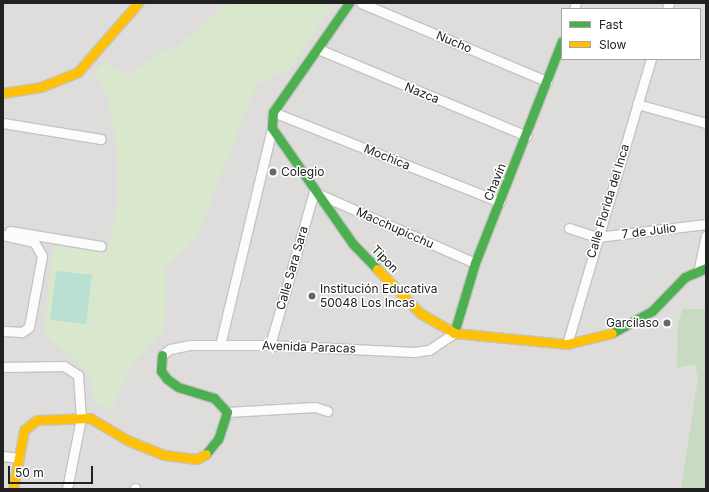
<!DOCTYPE html>
<html>
<head>
<meta charset="utf-8">
<style>
	body { margin:0 }
	#map { position:relative; width:709px; height:492px; overflow:hidden; background:#eeedea; font-family:Inter,sans-serif }
	div>[style] { position:absolute }
	[style*='--x'] { left:calc(var(--x)*1px); top:calc(var(--y)*1px); width:calc(var(--w)*1px); rotate:calc(var(--a)*1deg) }
	.residential>* { inset:0; background:#dedddb }
	.grass>* { inset:0; background:#d9e8cc }
	.forest>* { inset:0; background:#c9dac2 }
	.pitch>* { inset:0; background:#bae0d3 }
	.roads { filter:drop-shadow(1px 0 #c4c4c2) drop-shadow(-1px 0 #c4c4c2) drop-shadow(0 1px #c4c4c2) drop-shadow(0 -1px #c4c4c2) }
	.street>* { height:9px; margin:-4.5px; padding:0 4.5px; transform-origin:4.5px; border-radius:4.5px; background:#fcfcfc }
	.fast>* { height:9px; margin:-4.5px; padding:0 4.5px; transform-origin:4.5px; border-radius:4.5px; background:#4caf50 }
	.slow>* { height:9px; margin:-4.5px; padding:0 4.5px; transform-origin:4.5px; border-radius:4.5px; background:#ffc107 }
	.dots>* { width:11px; height:11px; translate:-50% -50%; box-sizing:border-box; border:2px solid #fff; border-radius:50% }
	span { translate:-50% -50%; white-space:nowrap; text-align:center; line-height:1.15; -webkit-text-stroke:3px #fff; paint-order:stroke }
	.street-label { font-size:12px; color:#212121 }
	.poi-label { font-size:12px; color:#212121 }
	.left { translate:0 -50%; text-align:left }
	.right { translate:-100% -50%; text-align:right }
	.frame { position:absolute; inset:0; border:4px solid #212121; pointer-events:none }
	.legend { position:absolute; left:561px; top:8px; width:140px; height:52px; box-sizing:border-box; background:#fff; border:1px solid #a6a6a6; margin:0; padding:5px 7px; list-style:none; font-size:12px; color:#212121 }
	.legend li { display:flex; align-items:center; gap:8px; height:20px }
	.legend b { width:20px; border:1px solid #a6a6a6 }
	.scale { position:absolute; left:8px; top:466px; width:85px; height:18px; box-sizing:border-box; border:2px solid #212121; border-top:0; padding-left:5px; font-size:12px; line-height:14px; white-space:nowrap; color:#212121; -webkit-text-stroke:3px #fff; paint-order:stroke }
</style>
</head>
<body>
<div id="map">
	<div class="residential">
		<i style="clip-path:polygon(evenodd,3px 3px,706px 3px,706px 489px,3px 489px,3px 3px,562px 9px,700px 9px,700px 59px,562px 59px,562px 9px)"></i>
	</div>
	<div class="grass">
		<i style="clip-path:polygon(227px 3px,333px 3px,289px 71px,257px 83px,197px 237px,166px 266px,165px 329px,131px 365px,111px 411px,94px 402px,89px 373px,44px 333px,53px 245px,107px 254px,118px 198px,117px 148px,107px 94px,93px 74px,106px 61px,127px 76px,162px 50px,175px 49px)"></i>
	</div>
	<div class="forest">
		<i style="clip-path:polygon(683px 309px,706px 309px,706px 489px,681px 489px,698px 378px,695px 364px,677px 368px,678px 322px)"></i>
	</div>
	<div class="pitch">
		<i style="clip-path:polygon(56px 271px,92px 275px,86px 324px,50px 320px)"></i>
	</div>
	<div class="roads">
		<div class="street">
			<i style="--x:361;--y:3;--w:202;--a:22.8"></i>
			<i style="--x:574;--y:9;--w:6;--a:-72"></i>
			<i style="--x:667;--y:9;--w:6;--a:-72"></i>
			<i style="--x:318;--y:49;--w:226;--a:22.6"></i>
			<i style="--x:637;--y:104;--w:72;--a:15.4"></i>
			<i style="--x:273;--y:112;--w:244;--a:21.6"></i>
			<i style="--x:3;--y:123;--w:99;--a:9.3"></i>
			<i style="--x:569;--y:228;--w:29;--a:18"></i>
			<i style="--x:597;--y:237;--w:110;--a:-6.8"></i>
			<i style="--x:10;--y:231;--w:92;--a:9.4"></i>
			<i style="--x:3;--y:235;--w:32;--a:13"></i>
			<i style="--x:34;--y:242;--w:16;--a:60"></i>
			<i style="--x:42;--y:256;--w:72;--a:100.4"></i>
			<i style="--x:29;--y:327;--w:9;--a:144"></i>
			<i style="--x:22;--y:332;--w:19;--a:-177"></i>
			<i style="--x:699;--y:268;--w:33;--a:-78"></i>
			<i style="--x:567;--y:344;--w:297;--a:-73.6"></i>
			<i style="--x:220;--y:345;--w:223;--a:-76.5"></i>
			<i style="--x:270;--y:345;--w:159;--a:-74"></i>
			<i style="--x:314;--y:192;--w:176;--a:23.8"></i>
			<i style="--x:162;--y:355;--w:10;--a:-37"></i>
			<i style="--x:170;--y:349;--w:20;--a:-11"></i>
			<i style="--x:190;--y:345;--w:80;--a:0"></i>
			<i style="--x:270;--y:345;--w:144;--a:2.8"></i>
			<i style="--x:414;--y:352;--w:15;--a:-8"></i>
			<i style="--x:429;--y:350;--w:30;--a:-34"></i>
			<i style="--x:3;--y:367;--w:61;--a:-0.9"></i>
			<i style="--x:64;--y:366;--w:17;--a:33"></i>
			<i style="--x:78;--y:375;--w:43;--a:86"></i>
			<i style="--x:81;--y:418;--w:72;--a:101.2"></i>
			<i style="--x:227;--y:412;--w:88;--a:-3.3"></i>
			<i style="--x:315;--y:407;--w:13;--a:18"></i>
			<i style="--x:3;--y:456;--w:16;--a:7"></i>
			<i style="--x:135;--y:489;--w:1;--a:-90"></i>
		</div>
		<div class="fast">
			<i style="--x:349;--y:3;--w:133;--a:124.9"></i>
			<i style="--x:273;--y:112;--w:16;--a:94"></i>
			<i style="--x:272;--y:128;--w:141;--a:55.1"></i>
			<i style="--x:353;--y:244;--w:35;--a:46"></i>
			<i style="--x:454;--y:333;--w:73;--a:-73.3"></i>
			<i style="--x:475;--y:263;--w:238;--a:-68.6"></i>
			<i style="--x:612;--y:333;--w:46;--a:-28.8"></i>
			<i style="--x:652;--y:311;--w:47;--a:-45.9"></i>
			<i style="--x:685;--y:277;--w:23;--a:-23"></i>
			<i style="--x:162;--y:355;--w:16;--a:94"></i>
			<i style="--x:161;--y:371;--w:10;--a:53"></i>
			<i style="--x:167;--y:379;--w:14;--a:36"></i>
			<i style="--x:178;--y:387;--w:38;--a:17"></i>
			<i style="--x:214;--y:398;--w:19;--a:47"></i>
			<i style="--x:227;--y:412;--w:28;--a:108"></i>
			<i style="--x:218;--y:439;--w:19;--a:129"></i>
		</div>
		<div class="slow">
			<i style="--x:3;--y:93;--w:38;--a:-9"></i>
			<i style="--x:41;--y:87;--w:40;--a:-22"></i>
			<i style="--x:78;--y:72;--w:91;--a:-49"></i>
			<i style="--x:377;--y:269;--w:62;--a:45.7"></i>
			<i style="--x:420;--y:313;--w:39;--a:30"></i>
			<i style="--x:454;--y:333;--w:114;--a:5.6"></i>
			<i style="--x:567;--y:344;--w:46;--a:-13.7"></i>
			<i style="--x:13;--y:489;--w:60;--a:-79.4"></i>
			<i style="--x:24;--y:430;--w:16;--a:-38"></i>
			<i style="--x:37;--y:420;--w:53;--a:-2.2"></i>
			<i style="--x:90;--y:418;--w:43;--a:30.7"></i>
			<i style="--x:127;--y:440;--w:40;--a:22"></i>
			<i style="--x:164;--y:455;--w:33;--a:7"></i>
			<i style="--x:197;--y:459;--w:10;--a:-29"></i>
		</div>
	</div>
	<div class="dots">
		<i style="left:273px;top:172px;background:#696867"></i>
		<i style="left:312px;top:296px;background:#696867"></i>
		<i style="left:667px;top:323px;background:#696867"></i>
	</div>
	<div class="street-label">
		<span style="left:454px;top:42px;rotate:23deg">Nucho</span>
		<span style="left:422px;top:93px;rotate:22deg">Nazca</span>
		<span style="left:387px;top:157px;rotate:22deg">Mochica</span>
		<span style="left:495px;top:182px;rotate:-68deg">Chavín</span>
		<span style="left:608px;top:201px;rotate:-73deg">Calle Florida del Inca</span>
		<span style="left:395px;top:228px;rotate:24deg">Macchupicchu</span>
		<span style="left:649px;top:231px;rotate:-7deg">7 de Julio</span>
		<span style="left:385px;top:259px;rotate:46deg">Tipon</span>
		<span style="left:292px;top:268px;rotate:-74deg">Calle Sara Sara</span>
		<span style="left:309px;top:347px;rotate:2deg">Avenida Paracas</span>
	</div>
	<div class="poi-label">
		<span class="left" style="left:281px;top:172px">Colegio</span>
		<span class="left" style="left:320px;top:296px">Institución Educativa<br>50048 Los Incas</span>
		<span class="right" style="left:659px;top:323px">Garcilaso</span>
	</div>
	<div class="frame"></div>
	<ul class="legend">
	<li><b style="height:5px;background:#4caf50"></b>Fast</li>
	<li><b style="height:5px;background:#ffc107"></b>Slow</li>
	</ul>
	<div class="scale">50 m</div>
</div>
</body>
</html>
